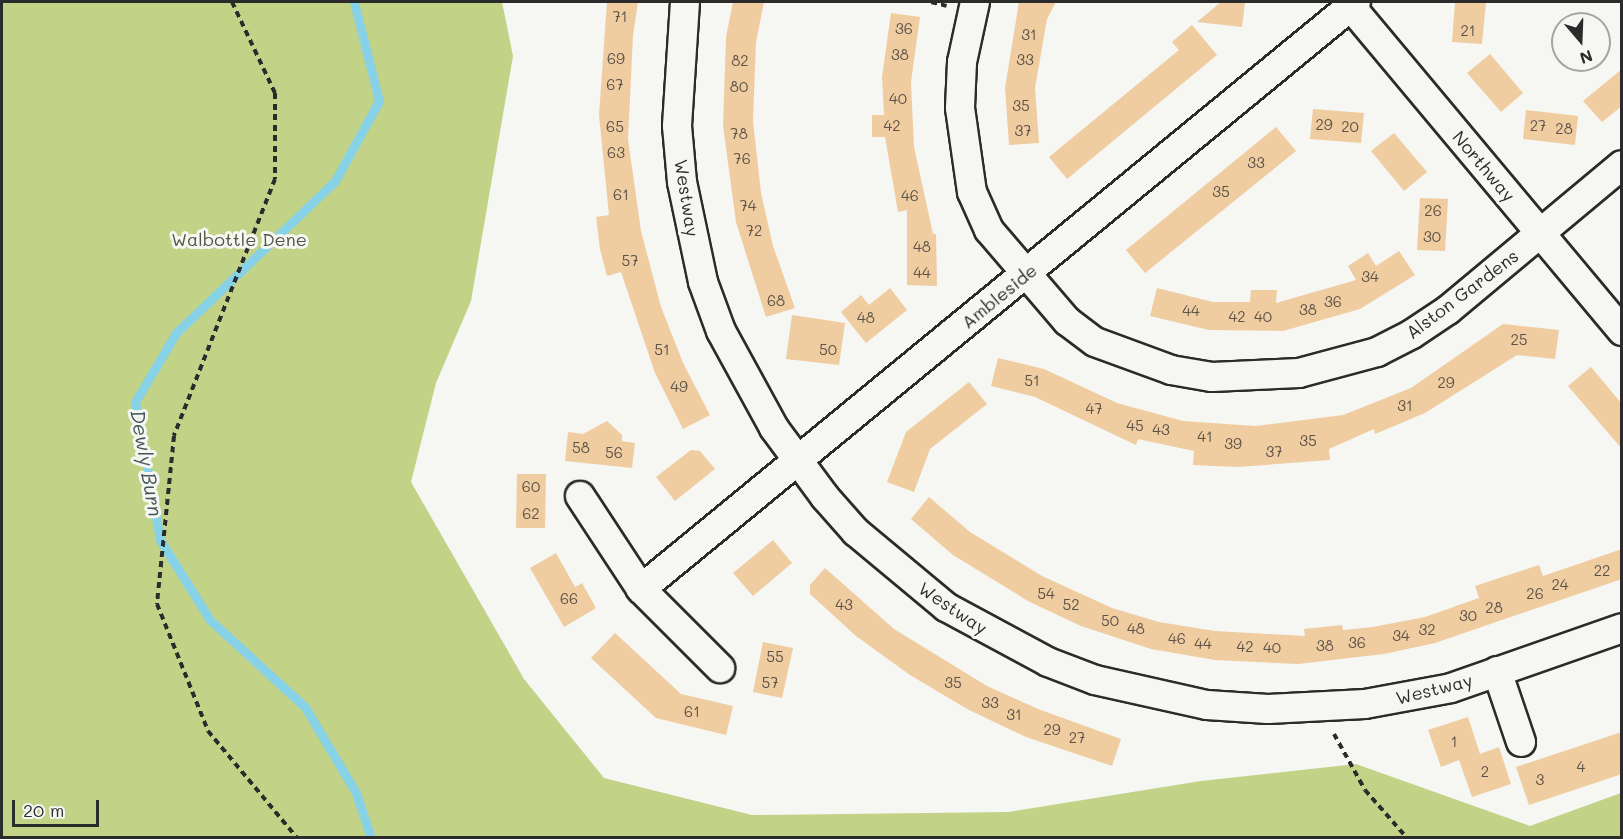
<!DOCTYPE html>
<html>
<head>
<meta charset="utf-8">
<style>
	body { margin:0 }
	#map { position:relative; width:1623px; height:839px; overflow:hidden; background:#f6f6f2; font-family:Mali,sans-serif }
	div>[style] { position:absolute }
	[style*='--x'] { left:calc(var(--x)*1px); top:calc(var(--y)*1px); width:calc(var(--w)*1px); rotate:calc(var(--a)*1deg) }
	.green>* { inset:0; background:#c2d387 }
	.stream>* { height:9px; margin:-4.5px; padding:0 4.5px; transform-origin:4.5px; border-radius:4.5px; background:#87d2e7 }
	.building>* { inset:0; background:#f0cca1 }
	.path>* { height:4px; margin-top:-2px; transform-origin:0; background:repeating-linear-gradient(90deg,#2b2b2b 0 6px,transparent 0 10.5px) }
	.roads { filter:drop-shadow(2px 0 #2b2b2b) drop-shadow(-2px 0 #2b2b2b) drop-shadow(0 2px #2b2b2b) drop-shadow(0 -2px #2b2b2b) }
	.minor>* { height:28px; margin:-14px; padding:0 14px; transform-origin:14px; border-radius:14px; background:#f6f6f2 }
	span { translate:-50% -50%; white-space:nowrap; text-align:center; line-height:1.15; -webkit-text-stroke:6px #f6f6f2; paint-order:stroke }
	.number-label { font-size:15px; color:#5c5348 }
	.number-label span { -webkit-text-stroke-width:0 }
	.street-label { font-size:18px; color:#2b2b2b }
	.park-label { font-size:18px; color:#515542 }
	.water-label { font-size:20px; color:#42555a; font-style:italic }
	.frame { position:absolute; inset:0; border:3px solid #2b2b2b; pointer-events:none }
	.north { position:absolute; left:1551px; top:12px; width:60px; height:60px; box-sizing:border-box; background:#f6f6f2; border:2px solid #a5a5a2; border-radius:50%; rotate:161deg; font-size:16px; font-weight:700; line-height:24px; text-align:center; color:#2b2b2b }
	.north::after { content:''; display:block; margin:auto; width:21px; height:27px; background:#2b2b2b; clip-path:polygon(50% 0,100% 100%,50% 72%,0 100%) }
	.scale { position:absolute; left:12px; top:800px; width:87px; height:27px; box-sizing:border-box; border:3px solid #2b2b2b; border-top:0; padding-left:8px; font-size:18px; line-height:21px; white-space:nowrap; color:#2b2b2b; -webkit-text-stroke:4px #f6f6f2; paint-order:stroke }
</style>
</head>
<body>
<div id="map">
	<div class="green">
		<i style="clip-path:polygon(2px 2px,502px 2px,513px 56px,471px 301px,436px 383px,411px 482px,524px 679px,604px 778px,752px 815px,1008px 812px,1201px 781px,1356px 764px,1530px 826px,1621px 793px,1621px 837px,2px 837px)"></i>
	</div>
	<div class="stream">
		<i style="--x:354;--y:2;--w:102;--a:75.8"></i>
		<i style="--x:379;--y:101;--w:91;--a:118.8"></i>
		<i style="--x:335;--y:181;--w:220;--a:136.3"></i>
		<i style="--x:176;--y:333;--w:80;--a:120.7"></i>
		<i style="--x:135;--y:402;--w:140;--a:79.7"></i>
		<i style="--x:160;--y:540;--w:94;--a:58"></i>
		<i style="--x:210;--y:620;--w:129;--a:42.5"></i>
		<i style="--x:305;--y:707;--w:100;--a:59.3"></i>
		<i style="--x:356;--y:793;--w:47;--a:71.6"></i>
	</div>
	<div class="building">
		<i style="clip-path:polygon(607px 2px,638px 2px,633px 36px,628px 139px,641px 231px,661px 307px,684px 365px,710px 415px,683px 429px,655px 373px,621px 272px,607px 276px,600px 249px,596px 217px,609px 215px,599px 115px)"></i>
		<i style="clip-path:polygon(733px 2px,764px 2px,756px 42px,753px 121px,761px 193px,773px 246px,795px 308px,766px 317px,736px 222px,723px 126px,726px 37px)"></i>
		<i style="clip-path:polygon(1019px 2px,1056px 2px,1047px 19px,1035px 88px,1039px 143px,1009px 145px,1005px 88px)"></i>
		<i style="clip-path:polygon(1221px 2px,1245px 2px,1242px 27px,1197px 22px)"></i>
		<i style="clip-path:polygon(1455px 2px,1486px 2px,1482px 44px,1452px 42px)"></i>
		<i style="clip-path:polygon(891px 13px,920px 17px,911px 82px,914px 147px,933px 234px,936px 234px,937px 286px,907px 285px,907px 210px,898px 212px,885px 137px,872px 137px,872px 115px,884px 115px,882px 77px)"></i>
		<i style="clip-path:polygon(1192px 25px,1217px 55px,1067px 179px,1049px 157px,1179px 50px,1172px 42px)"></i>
		<i style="clip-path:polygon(1490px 54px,1523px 93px,1501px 112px,1467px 73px)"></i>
		<i style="clip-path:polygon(1622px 69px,1622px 106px,1602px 122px,1583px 101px)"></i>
		<i style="clip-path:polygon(1313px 109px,1364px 113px,1361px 143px,1310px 139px)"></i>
		<i style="clip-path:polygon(1526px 110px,1578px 116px,1575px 145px,1523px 139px)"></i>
		<i style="clip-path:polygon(1276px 127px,1296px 151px,1145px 273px,1126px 250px)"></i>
		<i style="clip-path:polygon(1394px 133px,1427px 172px,1404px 191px,1371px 151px)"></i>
		<i style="clip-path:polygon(1420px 198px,1448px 199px,1445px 251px,1417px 250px)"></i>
		<i style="clip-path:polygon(1399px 251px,1415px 275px,1360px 309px,1283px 331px,1209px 330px,1150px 316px,1157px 288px,1213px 302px,1250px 302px,1251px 290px,1277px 290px,1276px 303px,1356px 280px,1348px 266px,1368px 253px,1376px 266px)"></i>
		<i style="clip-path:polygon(890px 288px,907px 310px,866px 343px,841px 312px,861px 295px,869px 305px)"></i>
		<i style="clip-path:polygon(792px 315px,845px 323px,839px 365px,786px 359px)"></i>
		<i style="clip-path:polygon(1503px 324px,1559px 330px,1555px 359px,1517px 355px,1425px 413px,1375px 434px,1374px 429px,1329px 449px,1330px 460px,1238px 467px,1193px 465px,1194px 451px,1138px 439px,1136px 445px,1035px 397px,991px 386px,998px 358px,1044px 369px,1117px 403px,1183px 421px,1255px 426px,1343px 415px,1411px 388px)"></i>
		<i style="clip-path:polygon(1591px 367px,1622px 404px,1622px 449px,1568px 386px)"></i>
		<i style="clip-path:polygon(969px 382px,987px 404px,930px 449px,914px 492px,887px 482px,906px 432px)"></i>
		<i style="clip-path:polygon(607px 421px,622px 435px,622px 441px,635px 443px,632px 468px,565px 461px,568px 432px,583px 434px)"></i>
		<i style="clip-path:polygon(691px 450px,700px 451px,715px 469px,675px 501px,656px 477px)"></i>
		<i style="clip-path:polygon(517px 474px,546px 474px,545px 528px,516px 528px)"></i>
		<i style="clip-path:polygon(929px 497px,970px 532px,1042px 576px,1112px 608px,1159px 622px,1215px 631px,1305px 636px,1304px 629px,1342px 625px,1343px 630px,1373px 627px,1425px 617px,1479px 598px,1475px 586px,1539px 565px,1543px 576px,1622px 549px,1622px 579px,1435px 643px,1384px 654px,1298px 664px,1215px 660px,1151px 649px,1081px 626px,1028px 601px,953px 555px,911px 519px)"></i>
		<i style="clip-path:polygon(773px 540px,792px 563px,753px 596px,733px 573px)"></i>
		<i style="clip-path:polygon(556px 553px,575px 587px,582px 583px,596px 608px,564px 627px,530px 568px)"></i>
		<i style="clip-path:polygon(825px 568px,894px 629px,987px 686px,1038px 709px,1121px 739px,1112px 766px,1026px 737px,969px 710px,910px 675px,856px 636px,810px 594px,810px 585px)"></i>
		<i style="clip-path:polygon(615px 633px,681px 694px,733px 706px,726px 735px,656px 718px,591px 658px)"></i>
		<i style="clip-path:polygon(763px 642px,793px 648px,782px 698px,753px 692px)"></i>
		<i style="clip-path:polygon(1468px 717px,1480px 754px,1499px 747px,1511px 784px,1472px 797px,1459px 760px,1441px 767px,1428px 730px)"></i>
		<i style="clip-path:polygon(1622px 732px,1622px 774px,1529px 805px,1516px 767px)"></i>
	</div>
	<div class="path">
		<i style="--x:232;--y:2;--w:101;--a:64.7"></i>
		<i style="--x:275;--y:93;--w:86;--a:90"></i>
		<i style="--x:275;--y:179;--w:276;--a:111.5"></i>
		<i style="--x:174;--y:436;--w:169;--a:95.8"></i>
		<i style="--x:157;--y:604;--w:137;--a:68.1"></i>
		<i style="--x:208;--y:731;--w:139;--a:50.2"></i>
		<i style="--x:931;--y:2;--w:16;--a:14"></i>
		<i style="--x:1334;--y:734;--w:64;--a:61"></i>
		<i style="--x:1365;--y:790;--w:64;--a:48.8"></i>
	</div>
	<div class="roads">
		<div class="minor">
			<i style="--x:685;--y:2;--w:124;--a:93.7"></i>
			<i style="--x:677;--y:126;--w:56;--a:84.9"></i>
			<i style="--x:682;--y:182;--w:102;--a:78.1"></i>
			<i style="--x:703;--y:282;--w:52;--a:69.8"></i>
			<i style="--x:721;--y:331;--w:111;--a:61.3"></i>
			<i style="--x:774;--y:428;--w:86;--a:53.5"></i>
			<i style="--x:825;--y:497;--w:47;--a:48.5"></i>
			<i style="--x:856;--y:532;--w:117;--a:39.8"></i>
			<i style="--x:946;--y:607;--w:116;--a:28.3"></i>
			<i style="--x:1048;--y:662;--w:50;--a:21"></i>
			<i style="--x:1095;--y:680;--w:115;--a:12.6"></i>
			<i style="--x:1207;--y:705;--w:61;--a:3.8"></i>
			<i style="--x:1268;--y:709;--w:97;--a:-3"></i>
			<i style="--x:1365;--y:704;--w:87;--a:-10.5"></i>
			<i style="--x:1451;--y:688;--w:181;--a:-19.3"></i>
			<i style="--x:975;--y:2;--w:61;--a:102.2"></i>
			<i style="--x:962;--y:62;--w:46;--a:92.5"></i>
			<i style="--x:960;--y:108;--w:85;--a:81.9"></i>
			<i style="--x:972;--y:192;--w:42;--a:65.9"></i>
			<i style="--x:989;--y:230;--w:120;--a:49.4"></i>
			<i style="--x:1067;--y:321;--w:35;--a:37"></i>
			<i style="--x:1095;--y:342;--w:81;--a:20.2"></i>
			<i style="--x:1171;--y:370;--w:42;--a:9.7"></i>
			<i style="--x:1212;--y:377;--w:87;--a:-2.6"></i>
			<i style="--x:1299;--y:373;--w:81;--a:-15.1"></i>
			<i style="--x:1377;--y:352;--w:39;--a:-27"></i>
			<i style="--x:1412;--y:334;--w:43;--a:-33.7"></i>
			<i style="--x:1448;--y:310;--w:226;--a:-39.8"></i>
			<i style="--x:1347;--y:2;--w:429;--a:50.1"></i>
			<i style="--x:580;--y:496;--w:111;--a:56.7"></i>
			<i style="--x:641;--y:589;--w:112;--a:45"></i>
			<i style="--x:641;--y:589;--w:925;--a:-39.39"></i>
			<i style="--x:1497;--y:671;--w:75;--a:71.3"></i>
		</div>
	</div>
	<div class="number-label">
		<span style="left:620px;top:17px">71</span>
		<span style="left:904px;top:29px">36</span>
		<span style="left:1468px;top:31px">21</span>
		<span style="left:1029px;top:35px">31</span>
		<span style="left:900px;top:55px">38</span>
		<span style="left:616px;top:59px">69</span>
		<span style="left:1025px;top:60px">33</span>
		<span style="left:740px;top:61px">82</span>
		<span style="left:615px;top:85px">67</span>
		<span style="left:739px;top:87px">80</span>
		<span style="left:898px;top:99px">40</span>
		<span style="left:1021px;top:106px">35</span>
		<span style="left:1324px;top:125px">29</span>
		<span style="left:892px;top:126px">42</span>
		<span style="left:1538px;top:126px">27</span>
		<span style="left:615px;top:127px">65</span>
		<span style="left:1350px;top:127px">20</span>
		<span style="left:1564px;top:129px">28</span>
		<span style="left:1023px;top:131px">37</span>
		<span style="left:739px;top:134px">78</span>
		<span style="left:616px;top:153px">63</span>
		<span style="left:742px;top:159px">76</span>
		<span style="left:1256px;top:163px">33</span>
		<span style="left:1221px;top:192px">35</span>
		<span style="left:621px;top:195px">61</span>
		<span style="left:910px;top:196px">46</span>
		<span style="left:748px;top:206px">74</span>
		<span style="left:1433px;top:211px">26</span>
		<span style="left:754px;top:231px">72</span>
		<span style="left:1432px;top:237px">30</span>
		<span style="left:922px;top:247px">48</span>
		<span style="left:630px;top:261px">57</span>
		<span style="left:922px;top:273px">44</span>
		<span style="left:1370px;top:277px">34</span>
		<span style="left:776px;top:301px">68</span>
		<span style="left:1333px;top:302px">36</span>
		<span style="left:1308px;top:310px">38</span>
		<span style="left:1191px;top:311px">44</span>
		<span style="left:1237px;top:317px">42</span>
		<span style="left:1263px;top:317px">40</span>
		<span style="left:866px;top:318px">48</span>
		<span style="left:1519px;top:340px">25</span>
		<span style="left:662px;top:350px">51</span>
		<span style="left:828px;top:350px">50</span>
		<span style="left:1032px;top:381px">51</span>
		<span style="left:1446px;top:383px">29</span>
		<span style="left:679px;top:387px">49</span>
		<span style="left:1405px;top:406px">31</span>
		<span style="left:1094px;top:409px">47</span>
		<span style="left:1135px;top:426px">45</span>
		<span style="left:1161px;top:430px">43</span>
		<span style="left:1205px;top:437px">41</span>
		<span style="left:1308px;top:441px">35</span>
		<span style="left:1233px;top:444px">39</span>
		<span style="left:581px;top:448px">58</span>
		<span style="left:1274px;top:452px">37</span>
		<span style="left:614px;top:453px">56</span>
		<span style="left:531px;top:487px">60</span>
		<span style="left:531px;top:514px">62</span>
		<span style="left:1602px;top:571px">22</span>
		<span style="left:1560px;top:585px">24</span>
		<span style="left:1046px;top:594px">54</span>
		<span style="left:1535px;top:594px">26</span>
		<span style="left:569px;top:599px">66</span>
		<span style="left:844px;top:605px">43</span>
		<span style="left:1071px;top:605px">52</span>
		<span style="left:1494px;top:608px">28</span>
		<span style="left:1468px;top:616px">30</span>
		<span style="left:1110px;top:621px">50</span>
		<span style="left:1136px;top:629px">48</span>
		<span style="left:1427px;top:630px">32</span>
		<span style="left:1401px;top:636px">34</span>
		<span style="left:1177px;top:639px">46</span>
		<span style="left:1357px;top:643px">36</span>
		<span style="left:1203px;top:644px">44</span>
		<span style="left:1325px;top:646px">38</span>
		<span style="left:1245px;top:647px">42</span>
		<span style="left:1272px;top:648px">40</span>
		<span style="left:775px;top:657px">55</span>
		<span style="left:770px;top:683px">57</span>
		<span style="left:953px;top:683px">35</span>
		<span style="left:990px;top:703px">33</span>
		<span style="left:692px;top:712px">61</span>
		<span style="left:1014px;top:715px">31</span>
		<span style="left:1052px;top:730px">29</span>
		<span style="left:1077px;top:738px">27</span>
		<span style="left:1454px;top:742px">1</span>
		<span style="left:1581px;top:767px">4</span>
		<span style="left:1485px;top:772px">2</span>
		<span style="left:1540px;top:780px">3</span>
	</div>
	<div class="street-label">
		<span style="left:1484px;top:166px;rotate:50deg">Northway</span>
		<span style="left:687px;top:198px;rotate:81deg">Westway</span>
		<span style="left:1462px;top:294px;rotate:-37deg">Alston Gardens</span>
		<span style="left:999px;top:296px;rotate:-39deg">Ambleside</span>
		<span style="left:953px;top:608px;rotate:34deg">Westway</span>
		<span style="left:1434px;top:689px;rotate:-14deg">Westway</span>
	</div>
	<div class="park-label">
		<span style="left:239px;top:239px">Walbottle Dene</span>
	</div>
	<div class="water-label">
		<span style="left:147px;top:463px;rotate:80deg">Dewly Burn</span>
	</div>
	<div class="frame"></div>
	<div class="north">N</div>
	<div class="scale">20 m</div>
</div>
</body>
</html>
